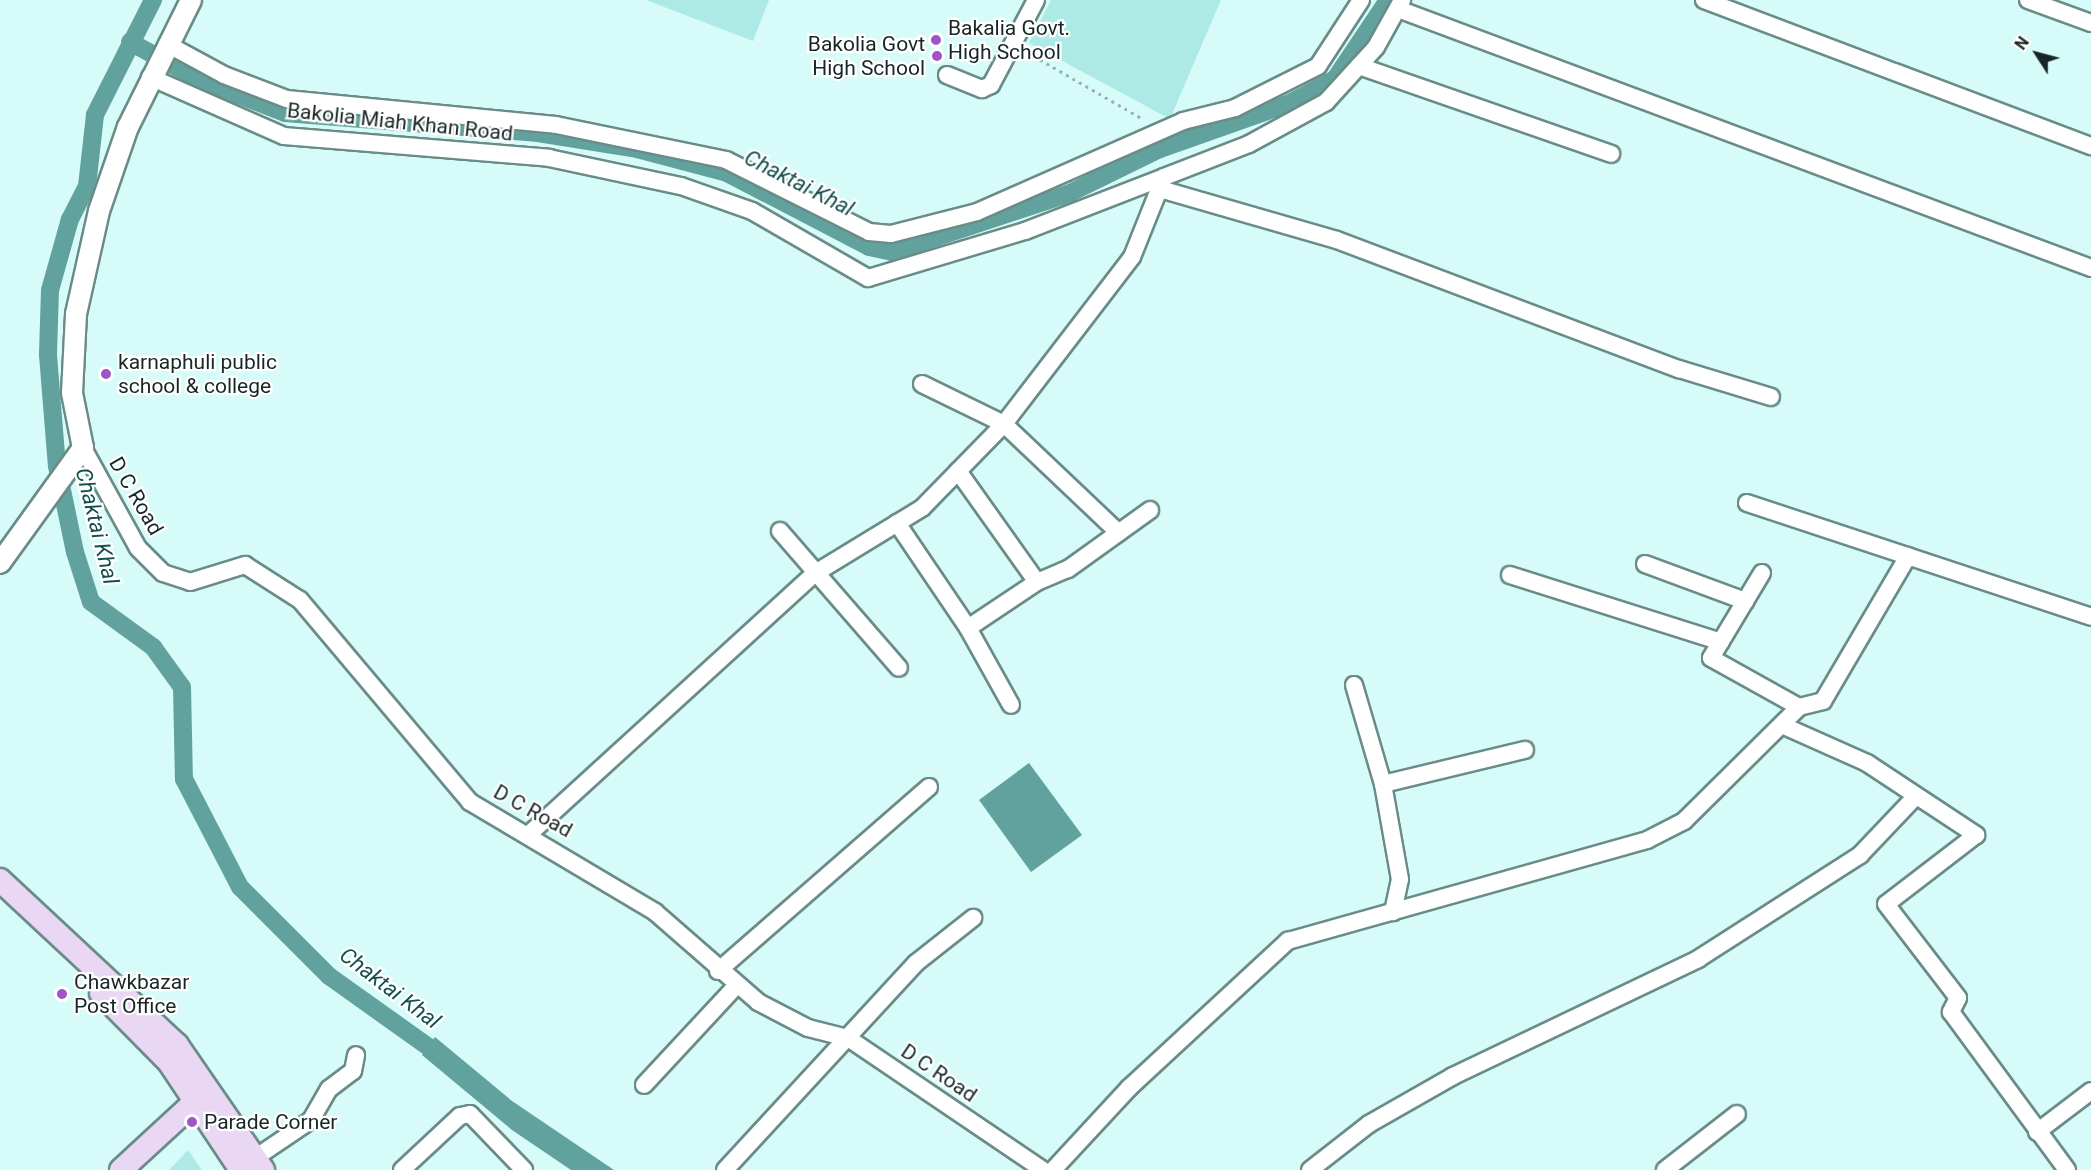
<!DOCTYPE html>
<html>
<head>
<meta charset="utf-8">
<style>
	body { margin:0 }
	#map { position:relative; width:2091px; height:1170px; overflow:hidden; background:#d6fbf8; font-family:Roboto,sans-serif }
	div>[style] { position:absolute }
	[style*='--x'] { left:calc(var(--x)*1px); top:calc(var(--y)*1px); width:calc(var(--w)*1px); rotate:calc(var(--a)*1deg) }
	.green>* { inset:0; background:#adeae6 }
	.water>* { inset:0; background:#61a29e }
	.canal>* { height:18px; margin:-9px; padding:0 9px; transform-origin:9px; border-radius:9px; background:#61a29e }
	.path>* { height:3px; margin-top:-1.5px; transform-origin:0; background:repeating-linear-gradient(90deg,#96b3b1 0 3px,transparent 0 7.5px) }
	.roads { filter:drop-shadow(2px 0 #6a8c89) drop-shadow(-2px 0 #6a8c89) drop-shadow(0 2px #6a8c89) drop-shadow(0 -2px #6a8c89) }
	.minor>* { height:16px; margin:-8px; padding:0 8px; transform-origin:8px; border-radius:8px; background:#fff }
	.tertiary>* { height:20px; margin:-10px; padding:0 10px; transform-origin:10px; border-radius:10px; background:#fff }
	.secondary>* { height:22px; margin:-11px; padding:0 11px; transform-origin:11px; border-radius:11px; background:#e9d7f4 }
	.dots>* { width:16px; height:16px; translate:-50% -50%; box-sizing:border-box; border:3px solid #fff; border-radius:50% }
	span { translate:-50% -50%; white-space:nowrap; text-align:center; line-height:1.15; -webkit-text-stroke:4.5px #fff; paint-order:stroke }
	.poi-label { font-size:21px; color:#182625 }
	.left { translate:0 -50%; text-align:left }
	.right { translate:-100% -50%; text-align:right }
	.street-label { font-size:21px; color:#182625 }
	.water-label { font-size:22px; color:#154e4c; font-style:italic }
	.north { position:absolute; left:2007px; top:24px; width:60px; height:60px; -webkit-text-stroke:4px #fff; paint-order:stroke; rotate:306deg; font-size:16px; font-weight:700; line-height:24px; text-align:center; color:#182625 }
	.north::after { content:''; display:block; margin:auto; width:21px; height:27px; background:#182625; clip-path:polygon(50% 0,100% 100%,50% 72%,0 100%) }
</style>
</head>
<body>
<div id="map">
	<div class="green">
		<i style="clip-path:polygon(646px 0,769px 0,753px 41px)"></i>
		<i style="clip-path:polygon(1051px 0,1221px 0,1170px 119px,1029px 43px)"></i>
		<i style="clip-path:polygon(188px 1150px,202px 1170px,169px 1170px)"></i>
	</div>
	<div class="water">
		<i style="clip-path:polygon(1029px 763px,1082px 835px,1031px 872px,979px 800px)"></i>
		<i style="clip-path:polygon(435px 1037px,512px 1101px,614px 1170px,571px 1170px,512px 1130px,422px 1055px)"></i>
	</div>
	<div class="canal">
		<i style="--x:153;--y:0;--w:129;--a:116.8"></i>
		<i style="--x:95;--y:115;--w:71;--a:96.4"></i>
		<i style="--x:87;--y:186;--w:37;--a:117"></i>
		<i style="--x:70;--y:219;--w:74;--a:105.7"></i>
		<i style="--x:50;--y:290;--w:65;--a:91.8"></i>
		<i style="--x:48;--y:355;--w:111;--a:85.4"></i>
		<i style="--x:57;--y:466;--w:88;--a:78.2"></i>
		<i style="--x:75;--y:552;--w:52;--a:72.3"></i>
		<i style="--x:91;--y:602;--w:77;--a:36"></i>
		<i style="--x:153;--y:647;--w:49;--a:54.1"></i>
		<i style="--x:182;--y:687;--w:92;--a:88.8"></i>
		<i style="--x:184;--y:779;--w:122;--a:62.6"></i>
		<i style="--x:240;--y:887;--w:126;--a:45"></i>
		<i style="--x:329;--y:976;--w:146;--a:35.5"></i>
		<i style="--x:130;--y:42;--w:80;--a:28.5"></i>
		<i style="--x:200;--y:80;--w:91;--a:21.2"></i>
		<i style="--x:285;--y:113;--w:254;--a:4.5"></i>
		<i style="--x:538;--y:133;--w:100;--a:9.2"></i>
		<i style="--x:637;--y:149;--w:93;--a:14.9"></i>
		<i style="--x:727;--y:173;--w:160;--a:27.5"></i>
		<i style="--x:869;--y:247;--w:24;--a:12"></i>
		<i style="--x:892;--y:252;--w:188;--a:-18.3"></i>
		<i style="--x:1070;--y:193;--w:100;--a:-26.1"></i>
		<i style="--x:1160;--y:149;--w:138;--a:-19.5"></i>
		<i style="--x:1290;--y:103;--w:51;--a:-28.1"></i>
		<i style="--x:1335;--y:79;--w:95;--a:-56.1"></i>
	</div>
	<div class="path">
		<i style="--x:1027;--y:52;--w:134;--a:30"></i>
	</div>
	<div class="roads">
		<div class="minor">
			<i style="--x:1704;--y:0;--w:414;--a:20.7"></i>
			<i style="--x:2028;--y:0;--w:67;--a:20.1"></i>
			<i style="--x:1398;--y:9;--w:740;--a:20.49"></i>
			<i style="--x:167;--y:44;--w:65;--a:28.5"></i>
			<i style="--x:224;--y:75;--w:67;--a:20.9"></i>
			<i style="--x:287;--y:99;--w:270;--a:5.5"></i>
			<i style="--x:556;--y:125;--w:174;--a:11.6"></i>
			<i style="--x:726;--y:160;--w:160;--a:26.7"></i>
			<i style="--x:869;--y:232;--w:22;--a:5"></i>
			<i style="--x:891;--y:234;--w:89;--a:-14.3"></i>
			<i style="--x:977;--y:212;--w:225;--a:-23.8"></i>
			<i style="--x:1183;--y:121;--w:54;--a:-14"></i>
			<i style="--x:1235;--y:108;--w:93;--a:-26.8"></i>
			<i style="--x:1318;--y:66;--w:79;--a:-56.9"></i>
			<i style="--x:1359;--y:66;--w:267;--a:19.2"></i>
			<i style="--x:947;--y:75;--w:38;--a:22"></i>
			<i style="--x:982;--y:89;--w:10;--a:-24"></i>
			<i style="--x:991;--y:85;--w:96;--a:-62.1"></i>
			<i style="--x:150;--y:77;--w:146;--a:23.8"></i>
			<i style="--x:284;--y:136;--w:266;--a:4.7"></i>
			<i style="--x:549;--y:158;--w:135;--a:12"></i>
			<i style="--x:681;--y:186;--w:75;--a:19.4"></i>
			<i style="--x:752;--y:211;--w:134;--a:30"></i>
			<i style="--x:868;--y:278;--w:164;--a:-16.7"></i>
			<i style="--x:1025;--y:231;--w:149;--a:-21.2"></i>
			<i style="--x:1164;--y:177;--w:86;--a:111.8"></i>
			<i style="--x:1132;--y:257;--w:210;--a:127.5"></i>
			<i style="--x:1004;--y:424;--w:117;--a:134.3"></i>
			<i style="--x:922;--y:508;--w:127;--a:148.6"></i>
			<i style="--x:814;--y:574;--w:386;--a:137.6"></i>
			<i style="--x:1164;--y:177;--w:91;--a:-21.2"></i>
			<i style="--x:1249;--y:144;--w:88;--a:-28.6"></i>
			<i style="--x:1326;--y:102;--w:74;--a:-47.7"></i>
			<i style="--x:1376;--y:47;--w:54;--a:-61"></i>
			<i style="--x:1160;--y:189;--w:184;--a:16.1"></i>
			<i style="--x:1337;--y:240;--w:366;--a:20.7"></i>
			<i style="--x:1679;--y:369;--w:96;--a:16.9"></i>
			<i style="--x:922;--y:384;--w:91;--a:26"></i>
			<i style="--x:1004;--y:424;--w:158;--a:43.5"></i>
			<i style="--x:83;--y:448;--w:114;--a:61.2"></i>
			<i style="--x:138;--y:548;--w:35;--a:45"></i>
			<i style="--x:163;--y:573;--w:28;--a:18"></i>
			<i style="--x:190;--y:582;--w:58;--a:-17.2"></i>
			<i style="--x:245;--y:565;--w:65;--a:32.5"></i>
			<i style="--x:300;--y:600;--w:264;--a:49.9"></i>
			<i style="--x:470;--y:802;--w:215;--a:30.7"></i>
			<i style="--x:655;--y:912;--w:137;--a:41.1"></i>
			<i style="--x:758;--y:1002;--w:56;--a:27.5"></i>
			<i style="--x:808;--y:1028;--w:41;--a:14"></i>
			<i style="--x:848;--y:1038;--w:235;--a:34.1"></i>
			<i style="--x:958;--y:471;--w:136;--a:54.6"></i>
			<i style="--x:1747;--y:503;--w:362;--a:18.3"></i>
			<i style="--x:897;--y:523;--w:127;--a:55.9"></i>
			<i style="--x:968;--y:628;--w:88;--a:60.8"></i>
			<i style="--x:780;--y:531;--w:181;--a:49"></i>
			<i style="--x:1645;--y:564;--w:107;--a:20.3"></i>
			<i style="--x:1762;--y:573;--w:99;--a:121"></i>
			<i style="--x:1711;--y:658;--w:101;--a:29.1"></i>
			<i style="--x:1510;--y:575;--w:221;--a:17.6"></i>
			<i style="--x:968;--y:628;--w:83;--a:-33.7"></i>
			<i style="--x:1037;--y:582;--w:34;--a:-23"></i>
			<i style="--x:1068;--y:569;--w:101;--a:-35.7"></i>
			<i style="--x:1354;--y:685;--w:103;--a:73.7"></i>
			<i style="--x:1383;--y:784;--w:97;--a:79.9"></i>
			<i style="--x:1400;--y:879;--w:34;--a:102"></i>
			<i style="--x:1784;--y:726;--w:91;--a:24"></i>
			<i style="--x:1867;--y:763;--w:131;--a:33.4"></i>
			<i style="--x:1976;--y:835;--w:113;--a:142.5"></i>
			<i style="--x:1886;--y:904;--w:118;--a:52.5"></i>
			<i style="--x:1958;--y:998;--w:16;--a:117"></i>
			<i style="--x:1951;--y:1012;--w:196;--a:53.7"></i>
			<i style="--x:1383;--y:784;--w:146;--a:-13.5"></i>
			<i style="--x:718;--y:971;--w:280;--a:-41.1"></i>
			<i style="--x:644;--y:1085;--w:134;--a:-47.1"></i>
			<i style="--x:2037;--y:1132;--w:68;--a:-37.2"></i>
			<i style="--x:255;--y:1158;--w:68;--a:-34.2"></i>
			<i style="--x:311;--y:1120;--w:36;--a:-60"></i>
			<i style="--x:329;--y:1089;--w:30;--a:-37"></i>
			<i style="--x:353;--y:1071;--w:16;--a:-79"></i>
			<i style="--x:402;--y:1170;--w:79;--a:-43"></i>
			<i style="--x:460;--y:1116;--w:10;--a:-11"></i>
			<i style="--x:470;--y:1114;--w:78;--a:46"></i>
			<i style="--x:725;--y:1170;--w:282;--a:-47.3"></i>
			<i style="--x:916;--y:963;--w:73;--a:-38.3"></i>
			<i style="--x:1053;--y:1170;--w:112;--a:-47.2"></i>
			<i style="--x:1129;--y:1088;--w:217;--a:-42.8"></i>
			<i style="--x:1288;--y:941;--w:373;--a:-15.7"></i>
			<i style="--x:1647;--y:840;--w:42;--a:-27.2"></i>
			<i style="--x:1684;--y:821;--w:162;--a:-44.7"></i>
			<i style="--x:1799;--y:707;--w:25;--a:-14"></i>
			<i style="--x:1823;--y:701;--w:168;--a:-59.6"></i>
			<i style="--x:1310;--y:1170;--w:75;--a:-37.9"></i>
			<i style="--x:1369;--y:1124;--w:97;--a:-29.7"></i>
			<i style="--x:1453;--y:1076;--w:272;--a:-25.5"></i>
			<i style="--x:1698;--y:959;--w:193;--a:-32.7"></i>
			<i style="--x:1860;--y:855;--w:81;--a:-46.5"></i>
			<i style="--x:1665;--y:1170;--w:91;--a:-37.9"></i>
		</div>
		<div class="tertiary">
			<i style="--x:0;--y:563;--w:142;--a:-54.2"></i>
			<i style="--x:83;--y:448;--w:56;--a:-101.3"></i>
			<i style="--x:72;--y:393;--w:79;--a:-87.1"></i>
			<i style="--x:76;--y:314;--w:106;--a:-77.4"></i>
			<i style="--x:99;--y:211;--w:89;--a:-71"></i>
			<i style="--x:128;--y:127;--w:142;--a:-63.6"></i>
		</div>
		<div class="secondary">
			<i style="--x:0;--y:880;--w:242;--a:43"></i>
			<i style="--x:177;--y:1045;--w:152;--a:55.5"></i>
			<i style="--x:101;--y:993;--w:97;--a:45.4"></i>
			<i style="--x:169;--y:1062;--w:130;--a:56.3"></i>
			<i style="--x:121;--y:1170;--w:102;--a:-42.6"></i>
			<i style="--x:196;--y:1101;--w:15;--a:-16"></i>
		</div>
	</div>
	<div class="dots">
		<i style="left:936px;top:40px;background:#9f54c7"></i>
		<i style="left:937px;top:56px;background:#9f54c7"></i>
		<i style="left:106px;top:374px;background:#9f54c7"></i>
		<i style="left:62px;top:994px;background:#9f54c7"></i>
		<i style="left:192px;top:1122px;background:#9f54c7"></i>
	</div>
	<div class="poi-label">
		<span class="left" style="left:948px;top:40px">Bakalia Govt.<br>High School</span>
		<span class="right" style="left:925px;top:56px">Bakolia Govt<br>High School</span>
		<span class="left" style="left:118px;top:374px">karnaphuli public<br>school &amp; college</span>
		<span class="left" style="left:74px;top:994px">Chawkbazar<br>Post Office</span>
		<span class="left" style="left:204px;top:1122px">Parade Corner</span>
	</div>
	<div class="street-label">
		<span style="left:400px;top:122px;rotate:6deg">Bakolia Miah Khan Road</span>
		<span style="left:136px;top:496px;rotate:60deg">D C Road</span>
		<span style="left:533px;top:811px;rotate:29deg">D C Road</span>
		<span style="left:939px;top:1073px;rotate:34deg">D C Road</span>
	</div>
	<div class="water-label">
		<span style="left:799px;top:183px;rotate:27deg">Chaktai Khal</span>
		<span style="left:97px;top:526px;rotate:76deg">Chaktai Khal</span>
		<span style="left:390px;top:988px;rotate:37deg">Chaktai Khal</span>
	</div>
	<div class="north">N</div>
</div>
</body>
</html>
